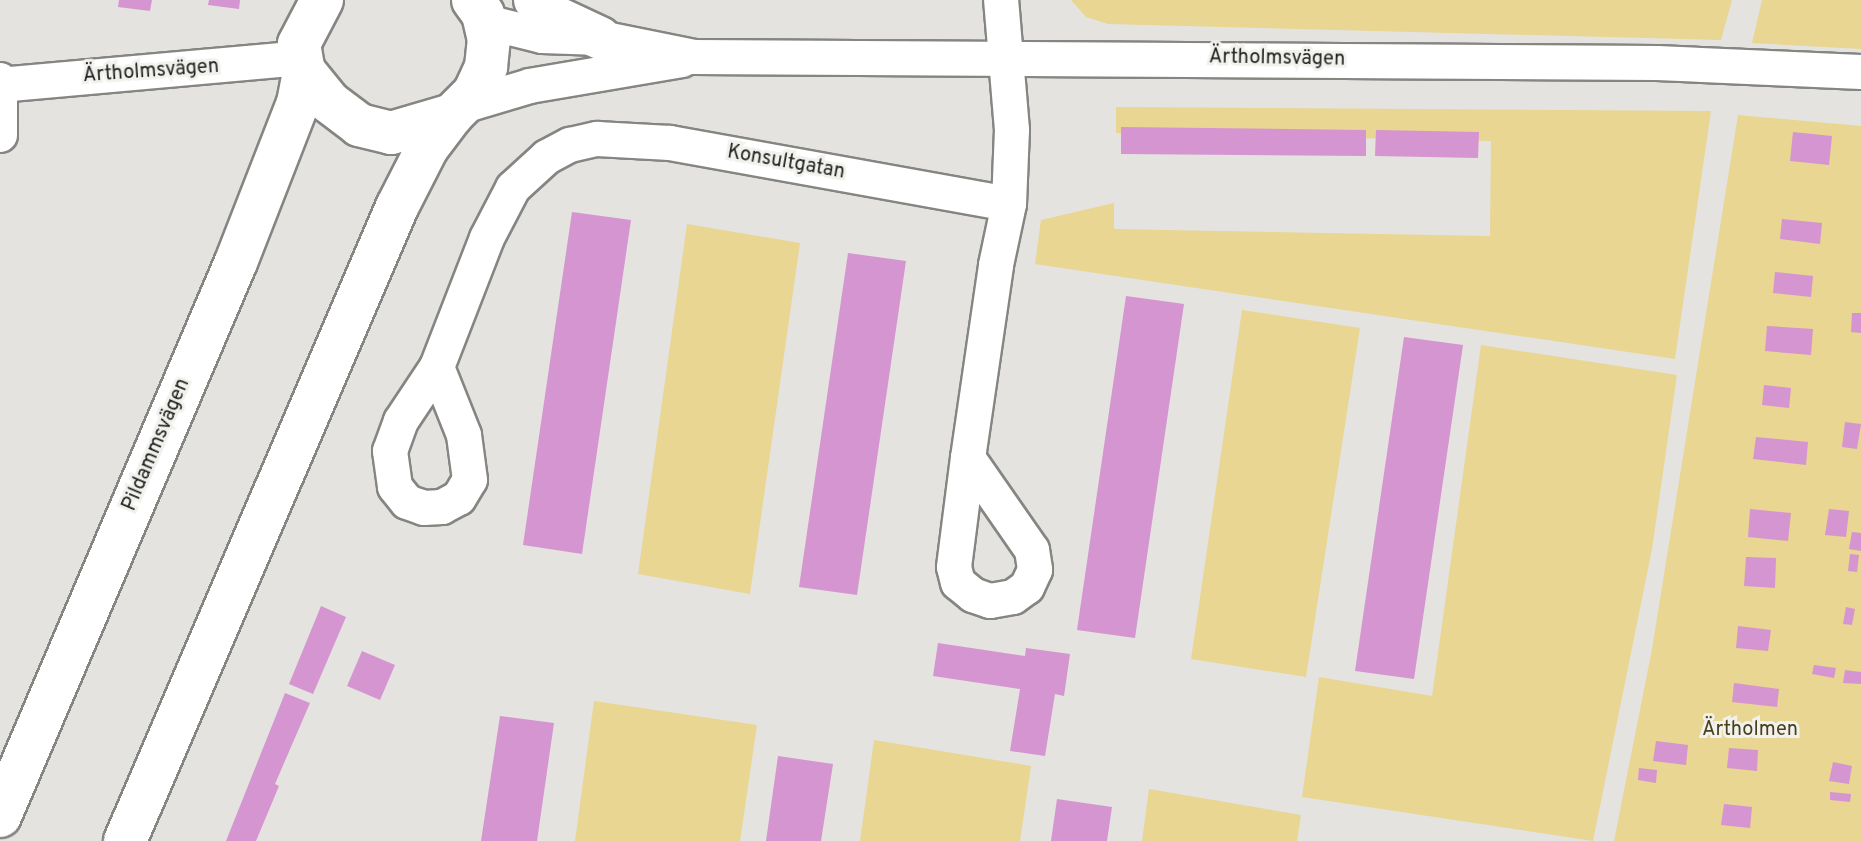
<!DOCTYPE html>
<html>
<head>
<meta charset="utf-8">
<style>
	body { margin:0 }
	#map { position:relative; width:1861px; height:841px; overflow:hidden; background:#e4e3e0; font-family:Overpass,sans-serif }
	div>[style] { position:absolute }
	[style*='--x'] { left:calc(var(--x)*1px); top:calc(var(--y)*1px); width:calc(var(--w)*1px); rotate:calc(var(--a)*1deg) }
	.green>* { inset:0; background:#e8d692 }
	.building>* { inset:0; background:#d595d0 }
	.roads { filter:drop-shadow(2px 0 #858582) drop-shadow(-2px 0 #858582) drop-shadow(0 2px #858582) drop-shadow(0 -2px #858582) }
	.minor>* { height:34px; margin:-17px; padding:0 17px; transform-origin:17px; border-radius:17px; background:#fff }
	.major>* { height:42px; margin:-21px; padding:0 21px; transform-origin:21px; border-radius:21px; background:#fff }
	span { translate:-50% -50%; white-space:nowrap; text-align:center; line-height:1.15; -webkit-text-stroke:6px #f1f1ed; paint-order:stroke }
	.street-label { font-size:20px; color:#1f1e1d }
	.park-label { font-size:20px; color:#49401b }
</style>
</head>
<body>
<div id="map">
	<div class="green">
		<i style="clip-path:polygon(1071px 0,1732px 0,1721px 40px,1108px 24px,1086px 17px)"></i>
		<i style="clip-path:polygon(1762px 0,1861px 0,1861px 49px,1752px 43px)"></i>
		<i style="clip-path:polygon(1116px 107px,1711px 111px,1675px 359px,1035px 264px,1041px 220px,1114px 203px,1114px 229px,1490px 236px,1491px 141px,1116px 133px)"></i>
		<i style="clip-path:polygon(1738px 115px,1861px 126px,1861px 841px,1614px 841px,1652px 649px)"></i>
		<i style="clip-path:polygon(687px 224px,800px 243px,750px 594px,638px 574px)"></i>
		<i style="clip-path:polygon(1242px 310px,1360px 328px,1306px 677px,1191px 659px)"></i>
		<i style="clip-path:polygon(1481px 345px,1677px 375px,1652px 549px,1593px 841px,1302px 797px,1319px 677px,1432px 696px)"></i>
		<i style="clip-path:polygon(594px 701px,757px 725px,740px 841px,575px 841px)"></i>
		<i style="clip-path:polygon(874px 740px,1031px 766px,1020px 841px,860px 841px)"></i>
		<i style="clip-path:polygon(1149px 789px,1301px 815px,1297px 841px,1142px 841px)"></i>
	</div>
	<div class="building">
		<i style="clip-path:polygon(119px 0,152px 0,150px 11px,118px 7px)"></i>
		<i style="clip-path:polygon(209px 0,240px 0,239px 9px,208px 5px)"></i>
		<i style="clip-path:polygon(1121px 127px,1366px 130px,1366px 156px,1121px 154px)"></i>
		<i style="clip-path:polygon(1376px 130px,1479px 132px,1478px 158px,1375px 156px)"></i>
		<i style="clip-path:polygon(1793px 132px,1832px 136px,1829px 165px,1790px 161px)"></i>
		<i style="clip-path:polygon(572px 212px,631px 220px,582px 554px,523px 545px)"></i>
		<i style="clip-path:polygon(1782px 219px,1822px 223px,1820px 244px,1780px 239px)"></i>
		<i style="clip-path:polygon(848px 253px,906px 261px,857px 595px,799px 587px)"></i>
		<i style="clip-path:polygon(1775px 272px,1813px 276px,1811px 297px,1773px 293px)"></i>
		<i style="clip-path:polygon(1126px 296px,1184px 304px,1135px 638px,1077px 630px)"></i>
		<i style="clip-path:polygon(1852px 313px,1861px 313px,1861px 333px,1851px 332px)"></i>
		<i style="clip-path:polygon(1767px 326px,1813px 329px,1811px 355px,1765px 351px)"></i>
		<i style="clip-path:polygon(1404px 337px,1463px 345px,1414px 679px,1355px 671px)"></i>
		<i style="clip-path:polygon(1764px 385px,1791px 388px,1789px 408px,1762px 405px)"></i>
		<i style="clip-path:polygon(1845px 422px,1861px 424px,1857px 449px,1842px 447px)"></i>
		<i style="clip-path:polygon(1756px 437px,1808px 442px,1806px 465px,1753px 459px)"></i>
		<i style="clip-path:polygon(1750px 509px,1791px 513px,1788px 541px,1748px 537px)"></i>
		<i style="clip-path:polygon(1829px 509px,1849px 511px,1846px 537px,1825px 535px)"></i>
		<i style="clip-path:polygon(1852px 532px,1861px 533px,1861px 551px,1849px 549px)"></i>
		<i style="clip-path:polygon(1850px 554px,1859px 555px,1857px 572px,1848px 571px)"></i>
		<i style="clip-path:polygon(1746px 557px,1776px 558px,1775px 588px,1744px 586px)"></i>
		<i style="clip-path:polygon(321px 606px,346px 617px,313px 694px,289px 684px)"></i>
		<i style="clip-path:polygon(1846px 607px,1855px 609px,1852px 625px,1843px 624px)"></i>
		<i style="clip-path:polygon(1738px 626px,1771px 630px,1768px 651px,1736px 648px)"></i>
		<i style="clip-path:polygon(938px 643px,1025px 656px,1026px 648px,1070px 654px,1064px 696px,1055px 694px,1045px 756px,1010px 751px,1020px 689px,933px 676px)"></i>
		<i style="clip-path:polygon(362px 651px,395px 665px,380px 700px,347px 686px)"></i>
		<i style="clip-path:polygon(1814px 665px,1836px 668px,1834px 678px,1812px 674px)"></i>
		<i style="clip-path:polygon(1845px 670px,1861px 672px,1861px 684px,1843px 683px)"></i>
		<i style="clip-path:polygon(1734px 683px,1779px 689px,1777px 707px,1732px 702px)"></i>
		<i style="clip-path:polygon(285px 693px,310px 703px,275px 784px,279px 786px,256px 841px,226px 841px)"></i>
		<i style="clip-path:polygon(500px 716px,554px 723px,537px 841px,481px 841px)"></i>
		<i style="clip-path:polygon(1656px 741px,1688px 745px,1686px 765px,1653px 761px)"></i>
		<i style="clip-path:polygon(1729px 748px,1758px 750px,1757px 771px,1727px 768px)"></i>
		<i style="clip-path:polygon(778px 756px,833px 764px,821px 841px,766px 841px)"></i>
		<i style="clip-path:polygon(1833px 762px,1852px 766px,1849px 784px,1829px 781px)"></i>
		<i style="clip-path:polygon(1639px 768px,1657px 770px,1656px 783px,1638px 780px)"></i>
		<i style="clip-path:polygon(1830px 792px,1851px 794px,1850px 802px,1830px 800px)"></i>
		<i style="clip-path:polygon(1057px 799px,1112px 807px,1107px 841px,1051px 841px)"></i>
		<i style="clip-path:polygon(1724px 804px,1752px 807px,1750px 828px,1721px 825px)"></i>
	</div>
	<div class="roads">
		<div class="minor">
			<i style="--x:486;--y:22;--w:58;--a:14"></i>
			<i style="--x:542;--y:36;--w:58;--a:2"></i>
			<i style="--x:600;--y:38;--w:96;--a:11.4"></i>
			<i style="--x:694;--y:57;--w:963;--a:0.36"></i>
			<i style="--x:1657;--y:63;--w:204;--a:2.5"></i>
			<i style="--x:0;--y:80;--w:55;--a:90"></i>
			<i style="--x:0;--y:85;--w:302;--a:-5.1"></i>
			<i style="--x:463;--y:106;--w:70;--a:-16.6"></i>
			<i style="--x:530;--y:86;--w:154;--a:-9.7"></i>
			<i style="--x:437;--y:367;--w:65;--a:123.7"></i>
			<i style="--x:401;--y:421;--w:32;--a:110"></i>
			<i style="--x:390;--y:451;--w:36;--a:82"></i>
			<i style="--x:395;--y:487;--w:19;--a:51"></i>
			<i style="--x:407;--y:502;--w:18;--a:19"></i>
			<i style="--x:424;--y:508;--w:18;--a:-3"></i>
			<i style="--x:442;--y:507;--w:19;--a:-28"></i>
			<i style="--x:459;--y:498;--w:21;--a:-59"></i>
			<i style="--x:470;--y:480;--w:45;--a:-97.6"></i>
			<i style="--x:464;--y:435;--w:73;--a:-111.7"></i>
			<i style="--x:437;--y:367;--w:138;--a:-68.8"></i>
			<i style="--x:487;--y:238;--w:56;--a:-62.5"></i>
			<i style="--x:513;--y:188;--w:46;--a:-42.4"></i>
			<i style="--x:547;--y:157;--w:26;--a:-28"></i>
			<i style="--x:570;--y:145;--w:28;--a:-13"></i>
			<i style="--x:597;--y:139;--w:73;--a:3.1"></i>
			<i style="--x:670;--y:143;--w:344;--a:10.2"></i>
			<i style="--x:968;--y:458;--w:112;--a:55.2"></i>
			<i style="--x:1032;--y:550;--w:20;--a:81"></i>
			<i style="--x:1035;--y:570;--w:19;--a:115"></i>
			<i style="--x:1027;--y:587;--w:17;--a:144"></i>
			<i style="--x:1013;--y:597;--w:23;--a:170"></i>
			<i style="--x:990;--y:601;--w:18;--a:-161"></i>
			<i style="--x:973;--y:595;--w:19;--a:-141"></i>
			<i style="--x:958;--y:583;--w:16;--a:-104"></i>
			<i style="--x:954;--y:567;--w:110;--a:-82.7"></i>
			<i style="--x:968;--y:458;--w:195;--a:-81.7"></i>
			<i style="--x:996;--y:265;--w:62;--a:-78"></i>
			<i style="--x:1009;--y:204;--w:74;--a:-87.7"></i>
			<i style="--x:1012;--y:130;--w:130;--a:-94.8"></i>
		</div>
		<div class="major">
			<i style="--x:322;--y:0;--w:50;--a:117.6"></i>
			<i style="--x:299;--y:44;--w:27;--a:80"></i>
			<i style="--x:304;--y:71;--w:40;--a:51"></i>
			<i style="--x:329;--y:102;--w:38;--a:37"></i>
			<i style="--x:359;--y:125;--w:33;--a:14"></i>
			<i style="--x:391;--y:133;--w:64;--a:-16.4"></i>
			<i style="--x:452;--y:115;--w:31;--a:-45"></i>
			<i style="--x:474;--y:93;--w:29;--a:-65"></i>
			<i style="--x:486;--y:67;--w:27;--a:-84"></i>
			<i style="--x:489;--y:40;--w:27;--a:-103"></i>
			<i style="--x:483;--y:14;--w:17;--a:-126"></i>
			<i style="--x:535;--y:0;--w:24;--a:42"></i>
			<i style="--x:553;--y:16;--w:52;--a:25.1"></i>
			<i style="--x:0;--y:816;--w:602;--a:-66.93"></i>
			<i style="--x:236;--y:262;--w:171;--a:-68.7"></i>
			<i style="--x:298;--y:103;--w:33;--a:-79"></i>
			<i style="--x:125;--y:841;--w:690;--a:-66.78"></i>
			<i style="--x:397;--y:207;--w:66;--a:-63"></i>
			<i style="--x:427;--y:148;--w:41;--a:-52.9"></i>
		</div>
	</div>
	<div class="street-label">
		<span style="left:1277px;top:59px;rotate:1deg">Ärtholmsvägen</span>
		<span style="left:151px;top:72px;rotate:-4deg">Ärtholmsvägen</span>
		<span style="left:786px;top:163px;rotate:10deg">Konsultgatan</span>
		<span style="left:157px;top:445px;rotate:-67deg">Pildammsvägen</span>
	</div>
	<div class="park-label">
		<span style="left:1750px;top:730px">Ärtholmen</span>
	</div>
</div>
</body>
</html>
